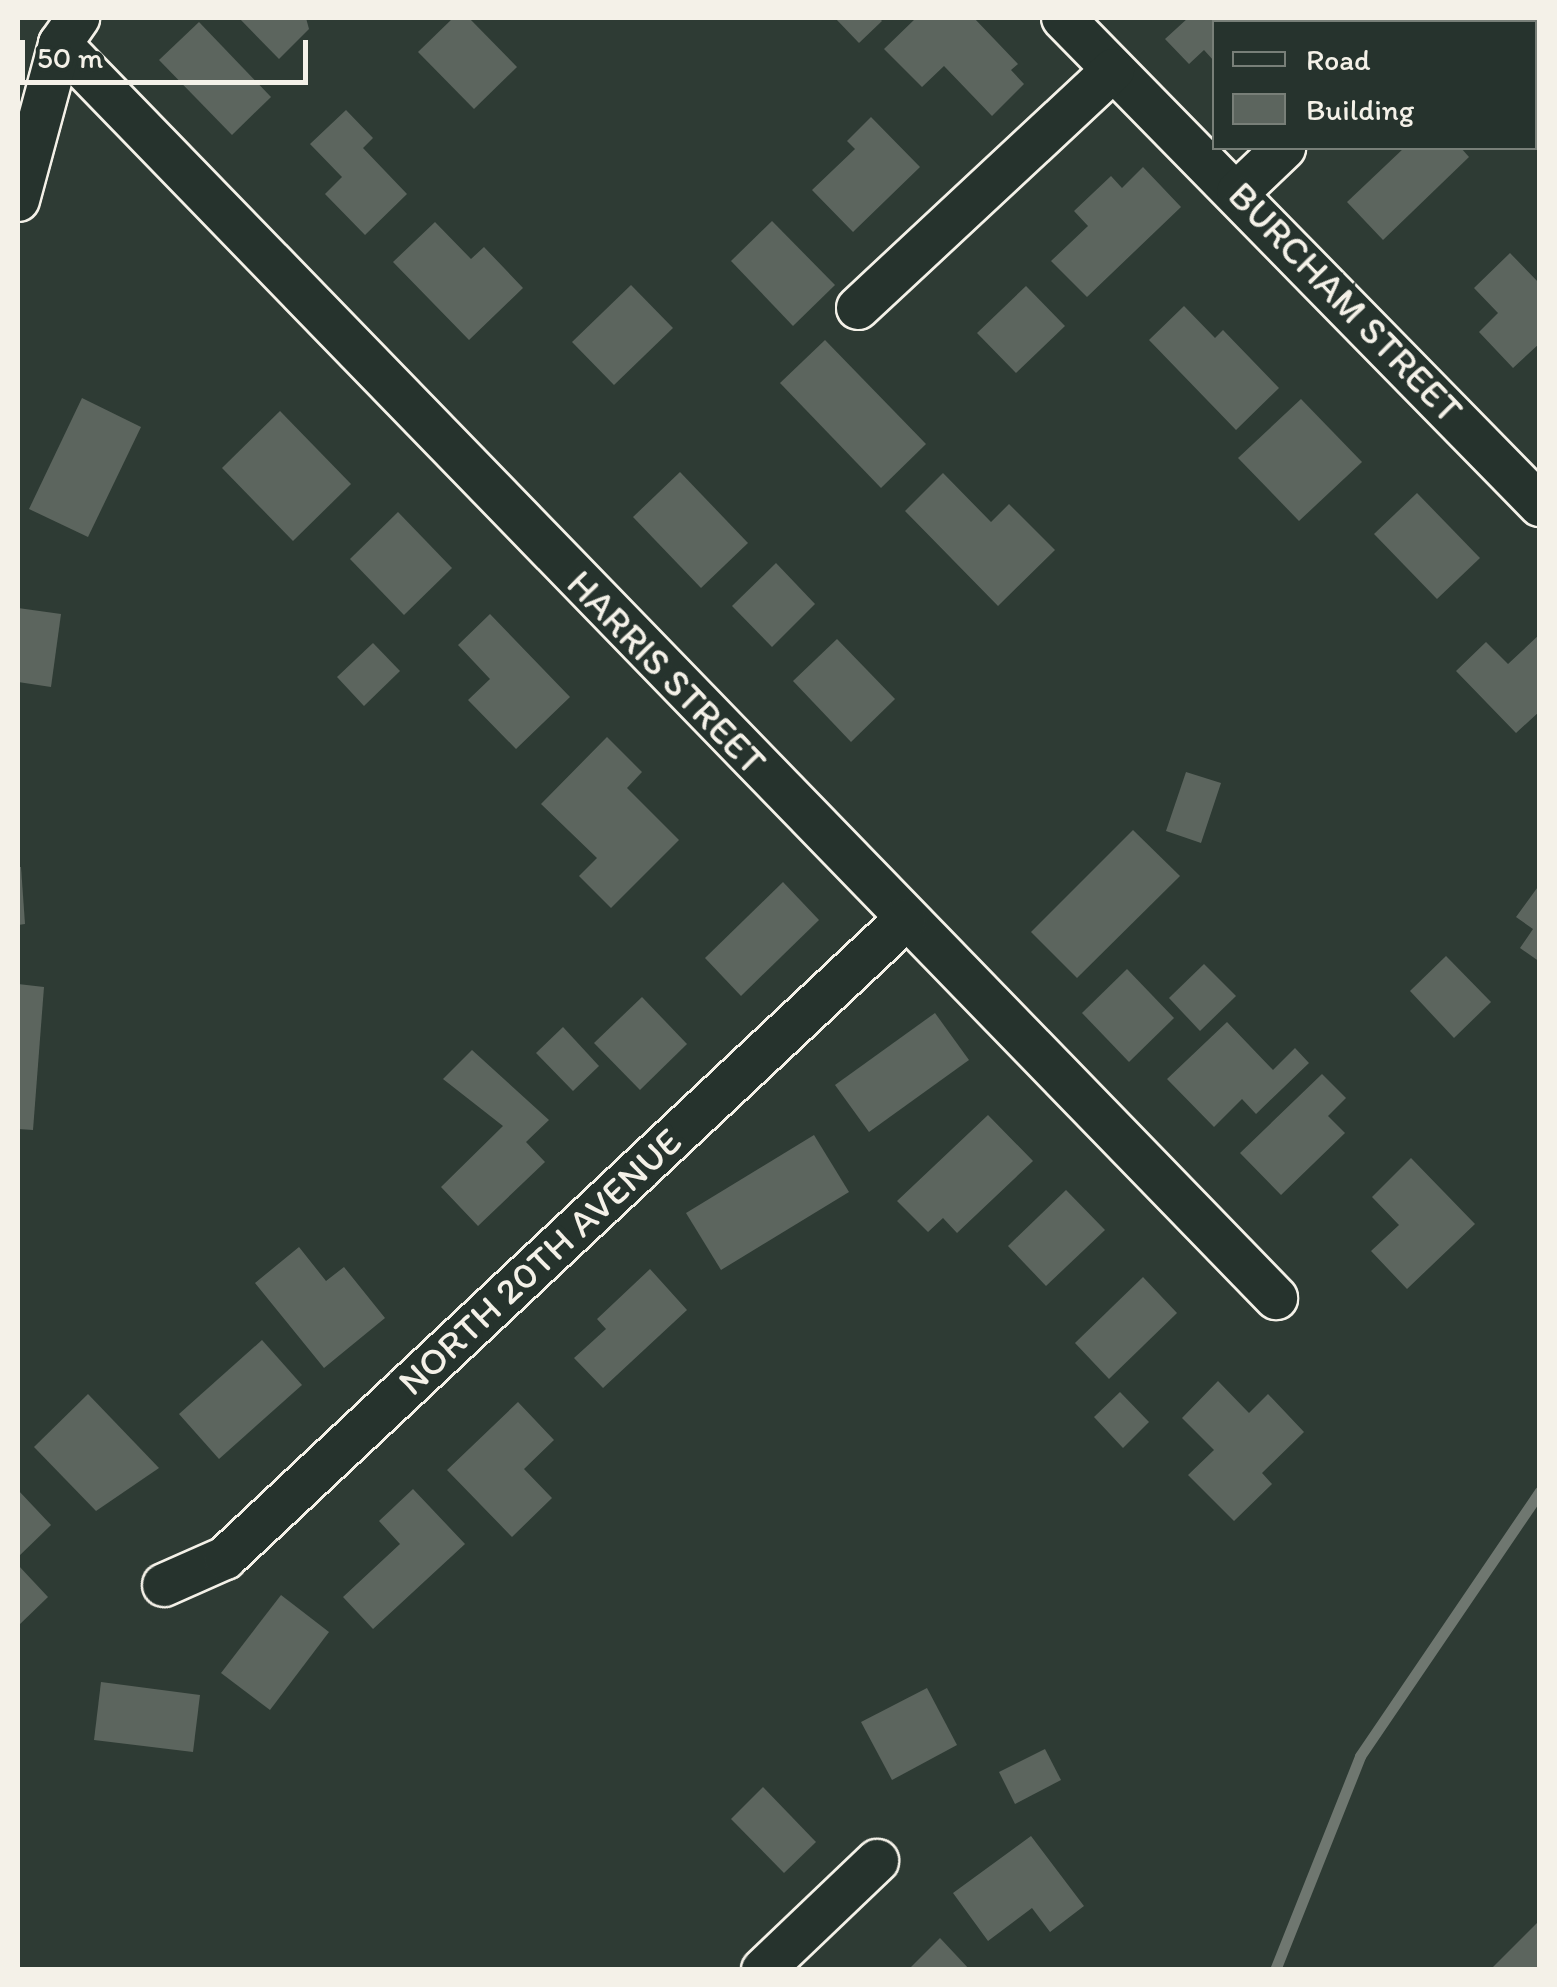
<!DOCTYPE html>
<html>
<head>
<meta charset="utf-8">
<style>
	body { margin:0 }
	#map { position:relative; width:1557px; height:1987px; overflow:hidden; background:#2e3b34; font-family:Itim,sans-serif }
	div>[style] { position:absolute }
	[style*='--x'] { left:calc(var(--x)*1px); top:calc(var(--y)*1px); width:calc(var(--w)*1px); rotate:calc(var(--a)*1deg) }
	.stream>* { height:11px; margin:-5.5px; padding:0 5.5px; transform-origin:5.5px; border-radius:5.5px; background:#6f7770 }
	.building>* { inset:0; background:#5c655e }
	.roads { filter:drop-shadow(2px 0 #f4f1e8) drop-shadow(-2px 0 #f4f1e8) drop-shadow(0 2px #f4f1e8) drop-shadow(0 -2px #f4f1e8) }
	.minor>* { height:42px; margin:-21px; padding:0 21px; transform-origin:21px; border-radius:21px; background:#26332d }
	span { translate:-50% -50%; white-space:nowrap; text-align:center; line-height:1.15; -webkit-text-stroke:10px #26332d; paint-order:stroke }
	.street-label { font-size:38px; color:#f4f1e8 }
	.frame { position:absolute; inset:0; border:20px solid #f4f1e8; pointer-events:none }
	.legend { position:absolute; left:1212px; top:20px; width:325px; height:130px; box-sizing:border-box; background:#26332d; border:2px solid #787f78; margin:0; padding:12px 18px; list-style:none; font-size:30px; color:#f4f1e8 }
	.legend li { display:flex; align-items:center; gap:20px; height:50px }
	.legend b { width:50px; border:2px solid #787f78 }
	.scale { position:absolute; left:20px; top:40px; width:288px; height:45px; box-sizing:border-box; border:5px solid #f4f1e8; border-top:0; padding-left:12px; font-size:30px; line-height:35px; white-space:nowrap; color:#f4f1e8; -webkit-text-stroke:8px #26332d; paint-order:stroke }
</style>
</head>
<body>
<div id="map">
	<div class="stream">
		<i style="--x:1275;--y:1970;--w:230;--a:-68.3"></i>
		<i style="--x:1360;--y:1756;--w:320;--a:-55.8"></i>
	</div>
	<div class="building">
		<i style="clip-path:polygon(239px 18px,306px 18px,309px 29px,279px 59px)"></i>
		<i style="clip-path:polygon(453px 18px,469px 18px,517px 67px,474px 109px,418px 52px)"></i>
		<i style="clip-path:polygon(835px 18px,879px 18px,882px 21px,859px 43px)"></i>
		<i style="clip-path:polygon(916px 18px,974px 18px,1018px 64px,1011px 70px,1024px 84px,992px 116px,944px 66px,922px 87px,884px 49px)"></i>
		<i style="clip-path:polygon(1188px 18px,1309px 18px,1214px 22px,1214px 61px,1204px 50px,1189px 64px,1165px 39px)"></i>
		<i style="clip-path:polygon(199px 22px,271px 97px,232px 135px,159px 60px)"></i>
		<i style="clip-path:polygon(1540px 29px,1540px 92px,1534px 97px,1534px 34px)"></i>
		<i style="clip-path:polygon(346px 110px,373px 138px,363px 148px,407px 194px,365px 235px,325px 194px,342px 177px,310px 144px)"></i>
		<i style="clip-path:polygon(871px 117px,920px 167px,853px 232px,812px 190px,855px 149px,847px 141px)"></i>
		<i style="clip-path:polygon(1404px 148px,1461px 148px,1469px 157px,1383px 240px,1347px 202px)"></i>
		<i style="clip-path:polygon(1143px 167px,1181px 207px,1087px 297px,1051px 261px,1088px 226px,1074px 211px,1111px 176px,1122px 188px)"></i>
		<i style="clip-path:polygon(772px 221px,835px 285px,793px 326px,731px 261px)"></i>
		<i style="clip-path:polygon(435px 222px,471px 259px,484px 247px,523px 288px,469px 340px,393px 262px)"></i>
		<i style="clip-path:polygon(1510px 253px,1540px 284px,1540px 343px,1513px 368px,1479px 332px,1498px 313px,1474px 288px)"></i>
		<i style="clip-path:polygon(631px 285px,673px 328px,614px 385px,572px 342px)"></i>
		<i style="clip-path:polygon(1026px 286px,1065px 326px,1016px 373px,977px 333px)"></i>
		<i style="clip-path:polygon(1184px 306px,1215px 338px,1223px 330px,1279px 388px,1236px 430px,1149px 340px)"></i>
		<i style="clip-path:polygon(825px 340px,926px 444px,881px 488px,780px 383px)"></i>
		<i style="clip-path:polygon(82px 398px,141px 427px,88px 537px,29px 509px)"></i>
		<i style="clip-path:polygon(1301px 399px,1362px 462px,1299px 521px,1238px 458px)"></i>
		<i style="clip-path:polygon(280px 411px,351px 484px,293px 541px,222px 468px)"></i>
		<i style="clip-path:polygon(680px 472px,748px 543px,701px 588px,633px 517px)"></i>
		<i style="clip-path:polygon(943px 473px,991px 522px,1009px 504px,1055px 550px,998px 606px,905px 511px)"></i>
		<i style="clip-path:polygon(1417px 493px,1480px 558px,1437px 599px,1374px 534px)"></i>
		<i style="clip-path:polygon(398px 512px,452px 568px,404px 615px,350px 559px)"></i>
		<i style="clip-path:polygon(776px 563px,815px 604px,772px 647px,732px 606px)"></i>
		<i style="clip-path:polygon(18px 608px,61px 614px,51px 687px,18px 682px)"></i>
		<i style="clip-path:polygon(490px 614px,570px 697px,516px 749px,468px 700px,490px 679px,458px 645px)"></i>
		<i style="clip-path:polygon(1540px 634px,1540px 711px,1516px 733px,1456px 671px,1486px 642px,1508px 664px)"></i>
		<i style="clip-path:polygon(837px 639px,895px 699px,851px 742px,793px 681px)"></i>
		<i style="clip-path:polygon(373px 643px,400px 671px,364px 706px,337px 677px)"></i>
		<i style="clip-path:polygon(607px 737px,642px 772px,627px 788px,679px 840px,611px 908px,579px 876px,597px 858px,541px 804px)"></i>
		<i style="clip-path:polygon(1186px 772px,1221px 783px,1201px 843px,1166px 831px)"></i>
		<i style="clip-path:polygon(1133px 830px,1180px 876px,1077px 978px,1031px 932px)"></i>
		<i style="clip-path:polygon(18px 867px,21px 867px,25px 924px,18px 925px)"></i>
		<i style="clip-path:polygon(783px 882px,819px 920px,741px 996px,705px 958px)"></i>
		<i style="clip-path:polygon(1540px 884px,1540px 962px,1520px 948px,1533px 929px,1516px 917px)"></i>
		<i style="clip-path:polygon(1446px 956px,1491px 1002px,1454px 1038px,1410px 991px)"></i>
		<i style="clip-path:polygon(1204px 964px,1236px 996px,1200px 1031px,1169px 998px)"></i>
		<i style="clip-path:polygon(1127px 969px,1174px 1018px,1129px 1062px,1082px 1013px)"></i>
		<i style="clip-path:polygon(18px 984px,44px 987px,33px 1130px,18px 1129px)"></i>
		<i style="clip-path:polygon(642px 997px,687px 1044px,640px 1090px,594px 1043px)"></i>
		<i style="clip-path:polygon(935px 1013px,969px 1060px,869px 1132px,835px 1085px)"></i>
		<i style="clip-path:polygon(1227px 1022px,1273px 1070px,1295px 1048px,1309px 1063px,1256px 1114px,1242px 1099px,1214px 1127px,1167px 1079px)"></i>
		<i style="clip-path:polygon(563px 1027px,599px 1066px,573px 1091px,536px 1053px)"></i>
		<i style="clip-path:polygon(472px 1050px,549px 1120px,526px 1142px,545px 1162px,478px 1226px,441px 1187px,503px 1126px,443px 1079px)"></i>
		<i style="clip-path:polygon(1322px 1074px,1346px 1098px,1328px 1116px,1345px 1133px,1281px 1195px,1240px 1153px)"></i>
		<i style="clip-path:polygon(988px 1115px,1033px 1161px,957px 1233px,943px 1218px,928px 1232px,897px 1201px)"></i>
		<i style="clip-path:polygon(814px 1135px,849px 1192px,721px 1270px,686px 1213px)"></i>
		<i style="clip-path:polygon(1411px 1158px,1475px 1224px,1407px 1289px,1371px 1251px,1399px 1225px,1372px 1197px)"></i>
		<i style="clip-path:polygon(1066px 1190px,1105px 1230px,1046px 1286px,1008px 1246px)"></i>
		<i style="clip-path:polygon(299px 1247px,326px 1281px,344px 1267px,385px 1318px,324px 1368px,255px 1283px)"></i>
		<i style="clip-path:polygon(650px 1269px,687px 1310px,603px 1388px,574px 1358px,606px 1329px,597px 1319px)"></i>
		<i style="clip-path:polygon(1143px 1277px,1177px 1313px,1109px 1379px,1075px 1343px)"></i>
		<i style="clip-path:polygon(262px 1340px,302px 1385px,219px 1459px,179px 1414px)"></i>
		<i style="clip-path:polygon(1218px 1381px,1249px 1413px,1268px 1394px,1304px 1432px,1262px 1473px,1272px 1484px,1234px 1521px,1188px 1475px,1214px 1450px,1182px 1418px)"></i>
		<i style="clip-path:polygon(1120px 1392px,1149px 1422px,1123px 1448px,1094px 1417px)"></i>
		<i style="clip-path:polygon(88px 1394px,159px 1468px,96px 1511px,34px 1447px)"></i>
		<i style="clip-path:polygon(518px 1402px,554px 1440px,524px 1469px,552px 1498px,512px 1537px,447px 1470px)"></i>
		<i style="clip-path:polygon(413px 1489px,465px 1544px,373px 1629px,343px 1597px,400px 1544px,379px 1521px)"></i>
		<i style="clip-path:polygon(18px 1490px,51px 1525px,18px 1557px)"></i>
		<i style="clip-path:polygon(18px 1565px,48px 1597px,18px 1626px)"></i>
		<i style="clip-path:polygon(281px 1595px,329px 1632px,270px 1710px,221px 1673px)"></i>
		<i style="clip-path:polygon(101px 1682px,200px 1695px,193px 1752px,94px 1740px)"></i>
		<i style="clip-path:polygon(927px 1688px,957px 1745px,892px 1780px,861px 1722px)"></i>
		<i style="clip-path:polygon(1045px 1749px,1061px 1780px,1015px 1804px,999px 1772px)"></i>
		<i style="clip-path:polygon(763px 1787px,816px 1842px,784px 1873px,731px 1819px)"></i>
		<i style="clip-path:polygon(1031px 1836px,1084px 1906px,1050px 1932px,1032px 1908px,988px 1941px,953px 1893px)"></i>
		<i style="clip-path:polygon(1540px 1920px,1540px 1970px,1490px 1970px)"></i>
		<i style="clip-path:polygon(940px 1938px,970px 1970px,908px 1970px)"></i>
	</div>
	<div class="roads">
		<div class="minor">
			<i style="--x:1063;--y:18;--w:682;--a:45.59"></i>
			<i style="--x:1413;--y:22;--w:6;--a:-39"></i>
			<i style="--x:60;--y:44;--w:1747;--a:45.88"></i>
			<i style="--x:1238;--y:192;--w:64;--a:-43.7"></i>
			<i style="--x:18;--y:200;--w:162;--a:-74.9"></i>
			<i style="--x:60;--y:44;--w:32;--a:-55"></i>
			<i style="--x:858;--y:308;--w:349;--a:-43"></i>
			<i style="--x:164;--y:1585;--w:67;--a:-23.9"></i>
			<i style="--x:225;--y:1558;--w:932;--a:-43.17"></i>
			<i style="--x:763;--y:1970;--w:158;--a:-43.7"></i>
		</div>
	</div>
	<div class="street-label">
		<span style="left:1345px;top:303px;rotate:46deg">BURCHAM STREET</span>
		<span style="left:666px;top:673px;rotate:46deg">HARRIS STREET</span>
		<span style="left:540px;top:1262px;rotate:-43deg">NORTH 20TH AVENUE</span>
	</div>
	<div class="frame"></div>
	<ul class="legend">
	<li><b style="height:12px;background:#26332d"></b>Road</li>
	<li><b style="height:28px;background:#5c655e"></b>Building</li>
	</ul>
	<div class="scale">50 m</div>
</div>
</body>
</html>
